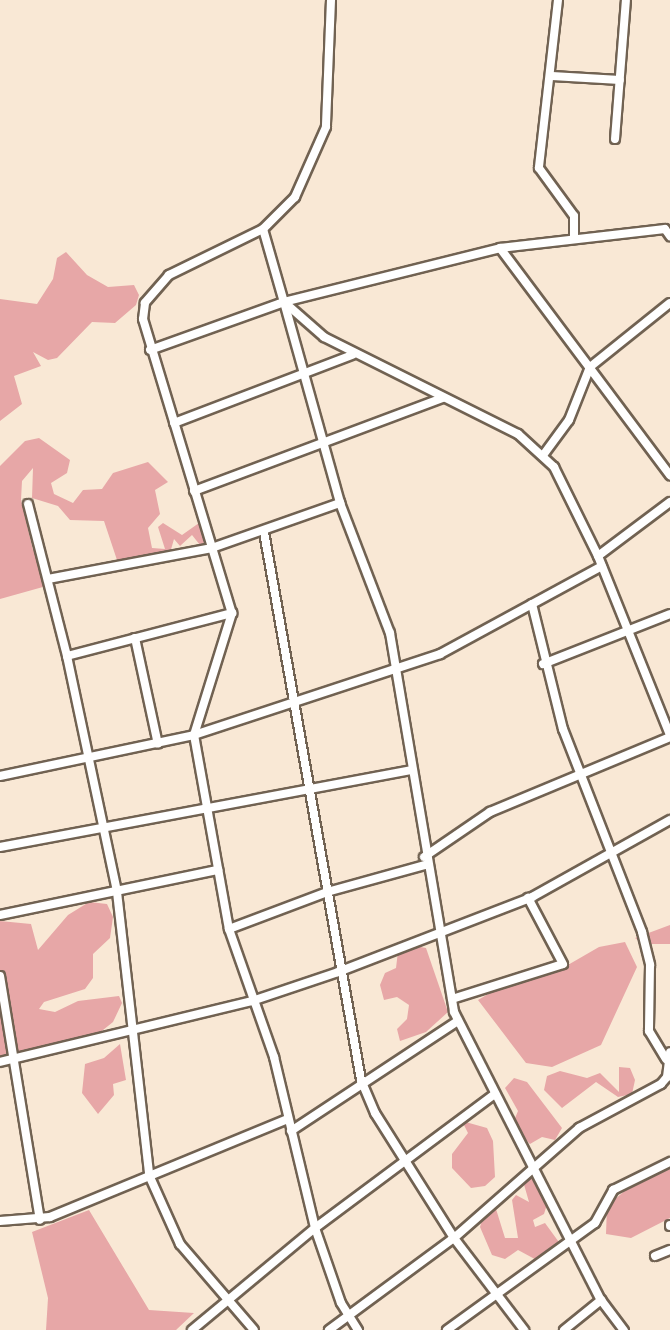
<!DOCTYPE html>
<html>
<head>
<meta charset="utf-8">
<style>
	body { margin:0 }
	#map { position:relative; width:670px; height:1330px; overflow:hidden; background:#f9e8d5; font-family:"Fira Sans",sans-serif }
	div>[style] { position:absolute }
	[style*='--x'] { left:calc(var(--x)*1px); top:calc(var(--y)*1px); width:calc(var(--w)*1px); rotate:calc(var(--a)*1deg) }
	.green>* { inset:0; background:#e7a7a7 }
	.roads { filter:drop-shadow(2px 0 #716252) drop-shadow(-2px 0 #716252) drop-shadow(0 2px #716252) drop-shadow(0 -2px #716252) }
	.minor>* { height:8px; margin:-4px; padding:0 4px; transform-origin:4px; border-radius:4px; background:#fff }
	span { translate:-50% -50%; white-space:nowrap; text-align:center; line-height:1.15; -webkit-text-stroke:4.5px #fef7f0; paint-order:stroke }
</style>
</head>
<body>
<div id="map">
	<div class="green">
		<i style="clip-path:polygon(66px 252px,87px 275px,108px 287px,134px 285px,139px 295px,136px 305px,115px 323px,92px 322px,57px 358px,48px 360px,33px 352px,41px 366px,14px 376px,22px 404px,0 421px,0 299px,37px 304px,53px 279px,57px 258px)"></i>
		<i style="clip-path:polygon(39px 438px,70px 460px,67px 473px,51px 483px,54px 494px,73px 503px,83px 490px,102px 489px,113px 473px,148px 462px,168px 482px,155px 490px,160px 514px,148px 528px,152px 548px,165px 549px,158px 527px,163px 523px,182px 535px,199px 523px,205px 542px,200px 545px,192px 535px,180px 546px,174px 539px,170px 553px,159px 557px,117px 560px,104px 521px,70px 520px,58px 506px,32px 498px,33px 468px,22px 481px,21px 500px,33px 550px,48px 568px,50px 585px,0 599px,0 466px,25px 441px)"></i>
		<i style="clip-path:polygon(89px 902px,107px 904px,113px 917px,110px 938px,93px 954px,93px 978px,85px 989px,44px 1002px,39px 1009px,55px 1012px,78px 1001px,119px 996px,122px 1003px,113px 1022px,98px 1034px,24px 1055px,0 1055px,0 921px,31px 924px,38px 950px,68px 915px)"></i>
		<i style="clip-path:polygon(670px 925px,670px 944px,643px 944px,635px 938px)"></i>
		<i style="clip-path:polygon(625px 942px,637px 967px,601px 1045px,552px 1067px,526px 1063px,478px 1000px,502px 986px,554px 973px,599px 947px)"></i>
		<i style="clip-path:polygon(399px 943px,426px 948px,448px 1012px,426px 1032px,400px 1041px,397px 1029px,407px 1019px,409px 1005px,397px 997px,384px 1000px,380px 985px,385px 973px,396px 968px)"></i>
		<i style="clip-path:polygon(120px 1044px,126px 1080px,113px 1084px,114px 1095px,98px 1114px,82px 1093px,85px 1064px,104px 1058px)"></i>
		<i style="clip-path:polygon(619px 1067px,630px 1068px,635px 1080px,632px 1094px,618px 1097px,596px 1082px,562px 1108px,544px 1090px,547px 1076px,560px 1071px,587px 1078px,600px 1073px,619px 1092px)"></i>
		<i style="clip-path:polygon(514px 1078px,527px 1082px,562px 1128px,555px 1140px,542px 1137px,530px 1144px,520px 1134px,513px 1123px,518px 1111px,505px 1088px)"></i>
		<i style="clip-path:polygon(462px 1121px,487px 1128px,493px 1141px,495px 1177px,485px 1186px,471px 1188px,452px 1168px,452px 1154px,468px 1133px)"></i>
		<i style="clip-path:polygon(670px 1169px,670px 1218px,631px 1238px,606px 1234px,607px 1206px,628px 1188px)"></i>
		<i style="clip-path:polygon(527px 1175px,535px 1177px,548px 1201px,544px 1214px,533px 1220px,535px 1227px,545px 1223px,561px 1245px,558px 1258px,544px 1264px,518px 1250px,505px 1259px,492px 1255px,480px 1227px,484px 1214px,496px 1209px,505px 1238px,518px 1238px,512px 1200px,516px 1195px,529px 1202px,523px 1181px)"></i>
		<i style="clip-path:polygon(89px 1210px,149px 1310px,194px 1313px,176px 1330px,46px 1330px,48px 1298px,32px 1232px)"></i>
	</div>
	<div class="roads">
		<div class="minor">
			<i style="--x:331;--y:0;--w:127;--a:92.3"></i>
			<i style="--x:326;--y:127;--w:77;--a:113.9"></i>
			<i style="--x:295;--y:197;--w:45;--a:135"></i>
			<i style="--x:263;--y:229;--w:105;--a:153.9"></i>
			<i style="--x:169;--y:275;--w:37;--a:131"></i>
			<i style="--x:145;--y:303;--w:16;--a:97"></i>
			<i style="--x:143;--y:319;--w:307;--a:73.2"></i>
			<i style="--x:232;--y:613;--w:128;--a:107.3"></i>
			<i style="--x:194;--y:735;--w:197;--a:79.8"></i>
			<i style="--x:229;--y:929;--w:136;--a:70.6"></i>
			<i style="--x:274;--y:1057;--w:176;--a:76.5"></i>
			<i style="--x:315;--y:1228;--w:79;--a:70.9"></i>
			<i style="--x:341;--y:1303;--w:32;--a:58"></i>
			<i style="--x:558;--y:0;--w:169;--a:96.5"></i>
			<i style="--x:539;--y:168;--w:59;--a:53.9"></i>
			<i style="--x:574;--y:216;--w:23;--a:90"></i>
			<i style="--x:552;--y:76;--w:68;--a:3.4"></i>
			<i style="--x:615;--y:139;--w:139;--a:-85.5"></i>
			<i style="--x:263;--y:229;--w:76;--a:74"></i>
			<i style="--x:284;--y:302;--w:53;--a:41.2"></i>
			<i style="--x:324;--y:337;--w:217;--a:26.6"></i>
			<i style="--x:518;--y:434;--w:49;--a:42.5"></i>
			<i style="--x:554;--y:467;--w:99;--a:63.7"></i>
			<i style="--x:598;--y:556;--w:193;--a:68.1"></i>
			<i style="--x:500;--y:248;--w:284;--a:53.2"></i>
			<i style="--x:284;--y:302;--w:209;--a:74.4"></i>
			<i style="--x:340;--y:503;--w:139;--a:69"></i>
			<i style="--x:390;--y:633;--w:384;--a:80.4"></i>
			<i style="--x:454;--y:1012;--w:323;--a:63"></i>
			<i style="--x:601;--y:1300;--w:38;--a:53"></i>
			<i style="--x:150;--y:350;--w:142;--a:-19.7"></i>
			<i style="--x:284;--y:302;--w:223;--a:-14"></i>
			<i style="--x:500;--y:248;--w:166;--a:-6.6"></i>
			<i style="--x:665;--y:229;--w:9;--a:54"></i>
			<i style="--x:174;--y:423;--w:191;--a:-20.9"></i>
			<i style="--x:544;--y:454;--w:42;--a:-53.7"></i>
			<i style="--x:569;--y:420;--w:57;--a:-68.4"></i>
			<i style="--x:590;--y:367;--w:102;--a:-38.7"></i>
			<i style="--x:194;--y:491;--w:266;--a:-20.5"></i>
			<i style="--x:28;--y:504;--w:157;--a:75.6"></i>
			<i style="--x:67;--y:656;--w:241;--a:78"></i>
			<i style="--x:117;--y:892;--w:285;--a:83.5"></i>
			<i style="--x:149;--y:1175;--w:76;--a:65.8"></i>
			<i style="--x:180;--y:1244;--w:113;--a:49.3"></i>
			<i style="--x:264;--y:532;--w:557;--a:79.96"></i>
			<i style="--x:361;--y:1080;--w:36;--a:67"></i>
			<i style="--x:375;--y:1113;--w:148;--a:57.7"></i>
			<i style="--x:454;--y:1238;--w:116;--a:52.7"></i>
			<i style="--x:598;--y:556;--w:90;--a:-36.9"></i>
			<i style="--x:48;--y:579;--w:167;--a:-10.7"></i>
			<i style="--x:212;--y:548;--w:136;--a:-19.4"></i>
			<i style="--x:532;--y:604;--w:129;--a:76.1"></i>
			<i style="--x:563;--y:729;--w:218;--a:68.7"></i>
			<i style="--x:642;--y:932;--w:34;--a:76"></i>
			<i style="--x:650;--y:965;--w:66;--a:90.9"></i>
			<i style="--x:649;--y:1031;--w:33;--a:59"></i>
			<i style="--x:135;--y:638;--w:108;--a:77.8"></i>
			<i style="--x:67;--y:656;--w:171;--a:-14.6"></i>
			<i style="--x:543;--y:664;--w:136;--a:-21.5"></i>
			<i style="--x:0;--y:776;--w:198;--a:-11.9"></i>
			<i style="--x:194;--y:735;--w:259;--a:-18.2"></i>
			<i style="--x:440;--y:654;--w:184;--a:-28.5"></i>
			<i style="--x:0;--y:847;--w:418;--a:-10.6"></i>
			<i style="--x:424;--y:857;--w:80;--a:-34.3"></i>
			<i style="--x:490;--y:812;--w:195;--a:-22.6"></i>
			<i style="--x:0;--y:915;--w:223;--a:-11.7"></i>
			<i style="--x:229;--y:929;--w:105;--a:-20.7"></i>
			<i style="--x:327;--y:892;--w:102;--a:-15.4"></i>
			<i style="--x:0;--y:976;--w:247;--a:80.7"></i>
			<i style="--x:452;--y:999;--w:116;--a:-17.5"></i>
			<i style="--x:563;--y:964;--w:75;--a:-117.9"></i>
			<i style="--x:0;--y:1062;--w:259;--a:-13.6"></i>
			<i style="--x:252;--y:1001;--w:91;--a:-18.6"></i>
			<i style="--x:338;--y:972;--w:208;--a:-21.1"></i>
			<i style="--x:532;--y:897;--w:158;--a:-29.2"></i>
			<i style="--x:291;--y:1131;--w:200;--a:-33.4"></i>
			<i style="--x:0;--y:1221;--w:50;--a:-4.6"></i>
			<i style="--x:50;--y:1217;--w:257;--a:-22.4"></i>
			<i style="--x:670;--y:1225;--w:1;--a:90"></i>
			<i style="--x:655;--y:1256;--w:16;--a:-22"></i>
			<i style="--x:192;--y:1330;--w:160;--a:-39.7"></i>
			<i style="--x:315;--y:1228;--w:224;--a:-36.7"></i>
			<i style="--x:329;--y:1330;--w:155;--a:-36.4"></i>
			<i style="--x:454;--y:1238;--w:167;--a:-41.3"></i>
			<i style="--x:579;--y:1128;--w:93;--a:-28.2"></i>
			<i style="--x:661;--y:1084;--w:9;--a:-49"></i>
			<i style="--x:667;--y:1077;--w:25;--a:-83"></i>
			<i style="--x:447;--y:1330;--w:183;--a:-35.9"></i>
			<i style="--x:595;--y:1223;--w:38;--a:-61"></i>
			<i style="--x:613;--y:1190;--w:64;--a:-26.2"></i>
			<i style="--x:564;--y:1330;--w:48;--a:-39"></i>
		</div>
	</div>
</div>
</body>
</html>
